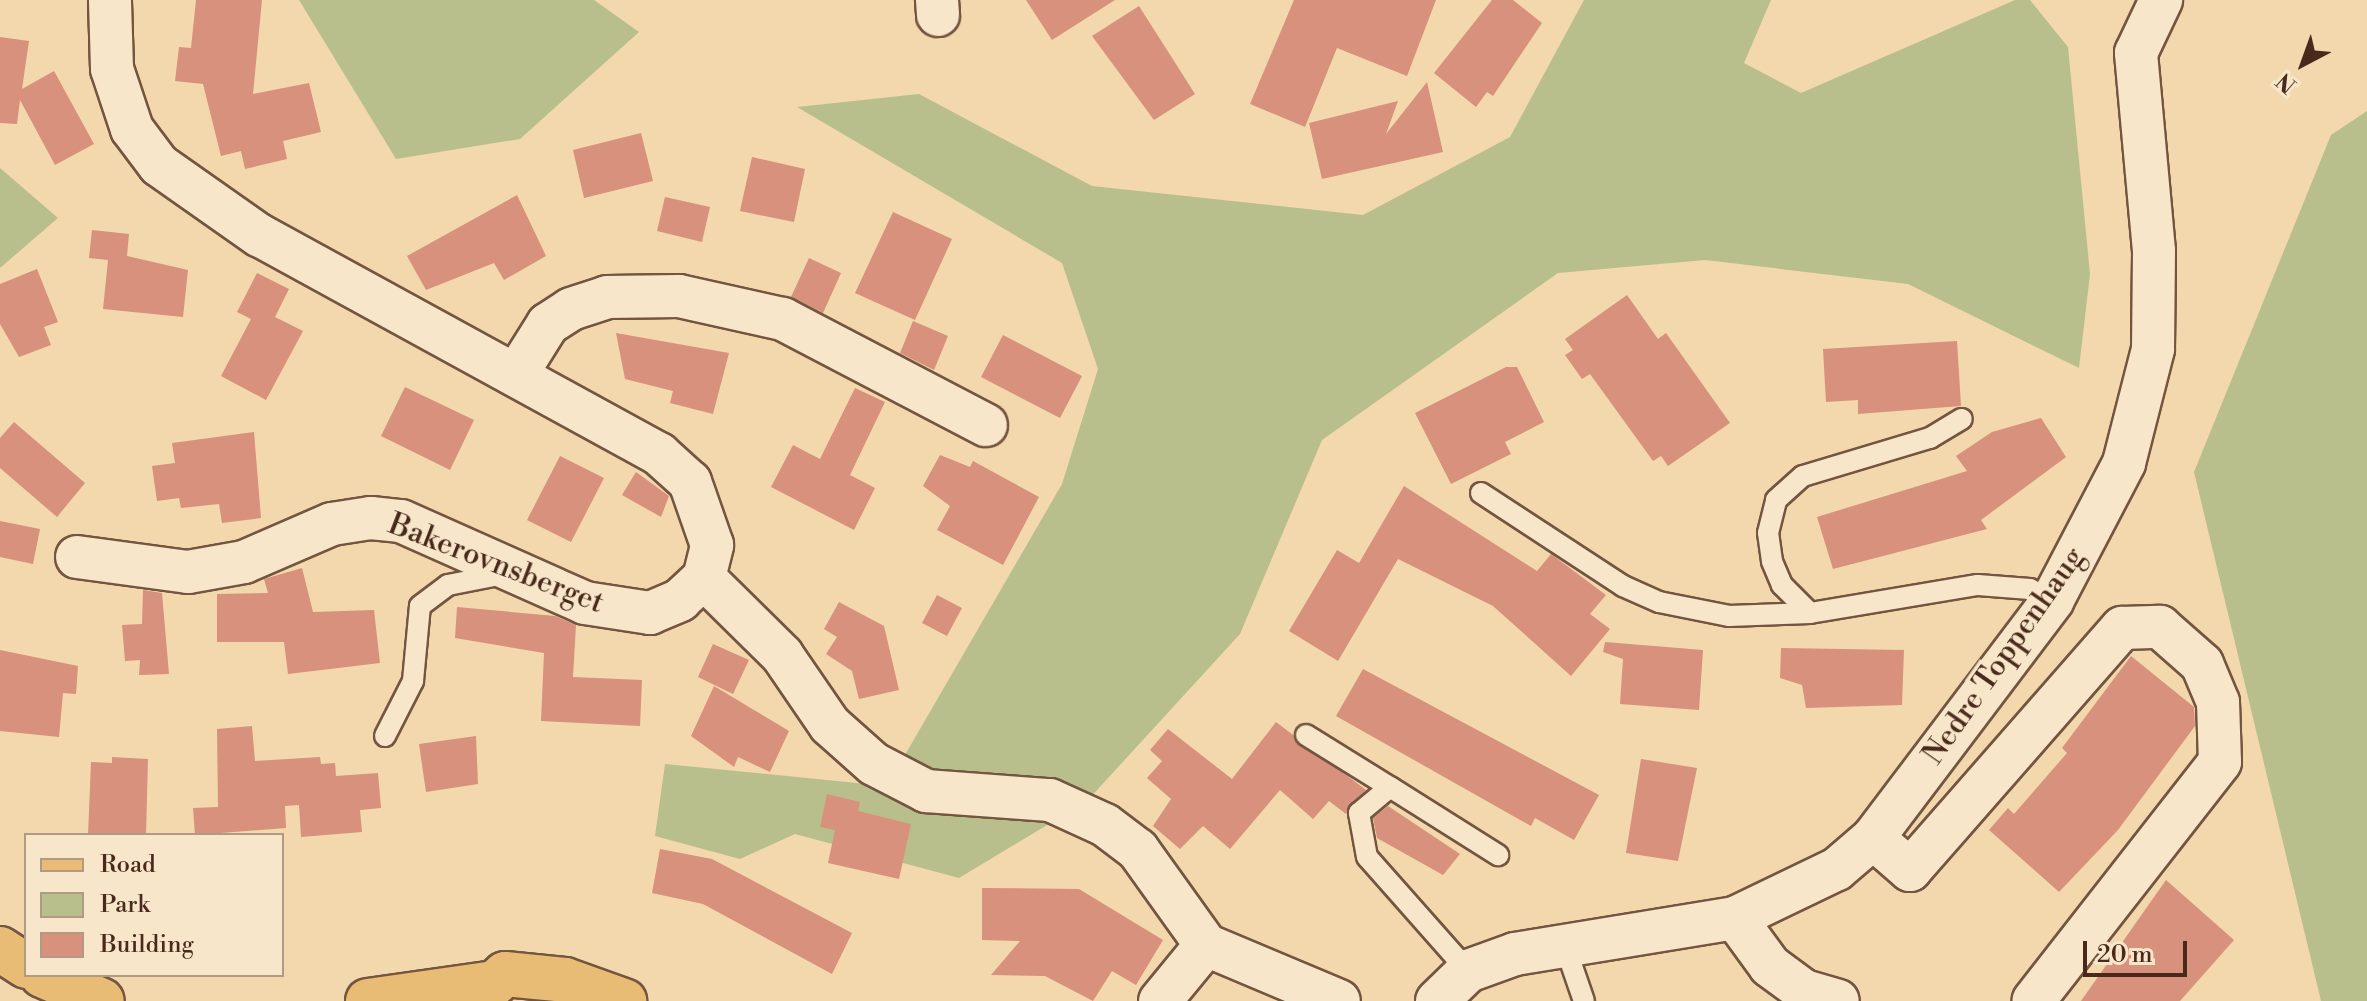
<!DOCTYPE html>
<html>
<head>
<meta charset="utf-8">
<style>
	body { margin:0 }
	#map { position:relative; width:2367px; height:1001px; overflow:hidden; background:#f2d8ac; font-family:"Libre Bodoni",serif }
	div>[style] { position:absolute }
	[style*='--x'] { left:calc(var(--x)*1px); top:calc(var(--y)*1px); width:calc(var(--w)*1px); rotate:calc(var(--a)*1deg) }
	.green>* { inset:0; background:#b8bf8c }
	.building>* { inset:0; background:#d7917c }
	.roads { filter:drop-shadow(2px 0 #735540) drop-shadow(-2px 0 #735540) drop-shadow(0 2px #735540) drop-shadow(0 -2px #735540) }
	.lane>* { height:20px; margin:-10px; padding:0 10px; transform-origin:10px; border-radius:10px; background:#f7e6c9 }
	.street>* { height:42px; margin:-21px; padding:0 21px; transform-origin:21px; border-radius:21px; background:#f7e6c9 }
	.primary>* { height:44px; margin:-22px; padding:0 22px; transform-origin:22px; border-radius:22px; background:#e9bc76 }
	span { translate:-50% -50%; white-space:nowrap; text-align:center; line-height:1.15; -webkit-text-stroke:7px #f7e6c9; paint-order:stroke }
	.street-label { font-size:30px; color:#49291c }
	.legend { position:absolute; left:24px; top:833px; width:260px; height:144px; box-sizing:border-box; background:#f7e6c9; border:2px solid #b19a84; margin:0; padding:10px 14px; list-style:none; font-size:24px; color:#49291c }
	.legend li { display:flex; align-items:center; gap:16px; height:40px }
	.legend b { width:40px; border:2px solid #b19a84 }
	.north { position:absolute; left:2263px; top:24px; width:80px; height:80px; -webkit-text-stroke:6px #f7e6c9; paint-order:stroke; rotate:221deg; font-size:22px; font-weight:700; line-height:32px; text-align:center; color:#49291c }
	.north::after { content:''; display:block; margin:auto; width:28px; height:36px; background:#49291c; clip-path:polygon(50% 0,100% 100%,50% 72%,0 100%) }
	.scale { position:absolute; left:2083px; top:941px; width:104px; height:36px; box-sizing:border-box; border:4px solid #49291c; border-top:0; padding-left:10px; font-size:24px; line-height:28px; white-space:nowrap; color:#49291c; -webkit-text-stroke:6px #f7e6c9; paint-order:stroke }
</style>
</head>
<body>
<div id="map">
	<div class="green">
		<i style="clip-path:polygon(299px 0,594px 0,639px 32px,520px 139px,396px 159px)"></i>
		<i style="clip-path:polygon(1584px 0,1771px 0,1744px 63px,1801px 93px,2015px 0,2030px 0,2068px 47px,2090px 274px,2079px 368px,1908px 284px,1705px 260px,1558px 273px,1322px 440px,1240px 634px,1087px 801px,959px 878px,795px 834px,740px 859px,655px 836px,665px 764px,887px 786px,1062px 484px,1098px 369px,1062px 263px,797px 107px,919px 94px,1092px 186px,1363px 215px,1510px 137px)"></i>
		<i style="clip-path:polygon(2367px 111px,2367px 1001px,2321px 1001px,2194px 472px,2331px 135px)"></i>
		<i style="clip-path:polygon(0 168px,58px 218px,0 268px)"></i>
	</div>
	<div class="building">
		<i style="clip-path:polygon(196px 0,262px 0,253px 94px,309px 83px,321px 132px,283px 141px,287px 159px,245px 169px,241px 151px,221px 156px,203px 84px,175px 81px,179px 47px,191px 48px)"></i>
		<i style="clip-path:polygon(1026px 0,1115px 0,1052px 40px)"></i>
		<i style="clip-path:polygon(1294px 0,1436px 0,1407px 76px,1337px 48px,1305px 127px,1250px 104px)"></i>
		<i style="clip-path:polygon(1492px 0,1513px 0,1542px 23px,1493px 96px,1487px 92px,1476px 107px,1434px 73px)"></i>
		<i style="clip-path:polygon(1139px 6px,1195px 94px,1154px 120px,1092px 36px)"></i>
		<i style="clip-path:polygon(0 37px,29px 41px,22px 89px,54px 71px,94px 144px,55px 165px,20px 100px,17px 124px,0 123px)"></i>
		<i style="clip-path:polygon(1427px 82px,1443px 152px,1322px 179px,1309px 123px,1398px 101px,1386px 134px)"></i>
		<i style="clip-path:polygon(641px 133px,653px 181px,584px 198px,573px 150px)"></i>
		<i style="clip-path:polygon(752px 157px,805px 169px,794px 222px,740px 211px)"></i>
		<i style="clip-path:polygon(517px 195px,546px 256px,504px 280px,494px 263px,426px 290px,407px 256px)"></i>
		<i style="clip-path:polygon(665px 197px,710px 207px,702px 242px,657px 231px)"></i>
		<i style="clip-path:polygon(893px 212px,952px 239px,915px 320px,855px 293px)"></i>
		<i style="clip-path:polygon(92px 230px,129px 234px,127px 256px,188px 270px,183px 317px,103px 309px,108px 260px,89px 258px)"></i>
		<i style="clip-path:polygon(809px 258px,841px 273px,823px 313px,791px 297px)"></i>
		<i style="clip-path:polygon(37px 269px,58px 322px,44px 327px,51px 345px,19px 357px,0 324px,0 284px)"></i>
		<i style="clip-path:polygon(257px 273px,289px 289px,275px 317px,303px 331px,266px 400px,221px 376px,251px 319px,237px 312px)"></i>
		<i style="clip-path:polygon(1627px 295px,1658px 339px,1666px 333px,1730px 423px,1668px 466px,1661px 456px,1653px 461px,1590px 374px,1582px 379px,1565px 355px,1573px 350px,1565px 339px)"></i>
		<i style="clip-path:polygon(913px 321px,948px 336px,934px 370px,900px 353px)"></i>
		<i style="clip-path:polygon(616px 333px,729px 353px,713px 414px,670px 403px,673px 391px,625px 379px)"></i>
		<i style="clip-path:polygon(1003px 335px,1082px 376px,1060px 418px,981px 377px)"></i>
		<i style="clip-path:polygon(1957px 341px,1961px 406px,1858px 414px,1858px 400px,1826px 402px,1823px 349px)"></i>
		<i style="clip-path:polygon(1506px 367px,1517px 367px,1544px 422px,1505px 442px,1511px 454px,1451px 484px,1415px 413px)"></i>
		<i style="clip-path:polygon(405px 387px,474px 420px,450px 470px,381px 436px)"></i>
		<i style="clip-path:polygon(855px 388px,885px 402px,850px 475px,875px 488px,854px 530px,771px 487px,793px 445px,820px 459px)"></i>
		<i style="clip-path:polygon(2041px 418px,2066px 457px,1981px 520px,1987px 529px,1833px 569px,1817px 517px,1967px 471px,1956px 456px,1992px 432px)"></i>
		<i style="clip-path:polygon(14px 422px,85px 483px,57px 517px,0 468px,0 438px)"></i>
		<i style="clip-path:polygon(254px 432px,261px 518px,222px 523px,219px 504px,181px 508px,179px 498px,157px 501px,152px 466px,175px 463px,172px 443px)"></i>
		<i style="clip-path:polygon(940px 455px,970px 467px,973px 461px,1039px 497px,1003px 565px,937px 530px,950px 506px,923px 486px)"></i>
		<i style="clip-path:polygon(560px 456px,604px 478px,571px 542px,527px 520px)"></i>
		<i style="clip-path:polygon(636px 472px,669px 496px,661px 517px,622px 495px)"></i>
		<i style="clip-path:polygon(1404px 486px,1537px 571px,1551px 554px,1606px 595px,1590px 614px,1610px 629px,1571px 676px,1493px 606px,1398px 559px,1338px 661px,1289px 631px,1337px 550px,1359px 563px)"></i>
		<i style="clip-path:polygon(0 521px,40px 529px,33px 564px,0 557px)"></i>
		<i style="clip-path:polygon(302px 568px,313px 612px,374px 610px,380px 663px,288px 674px,284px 642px,217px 642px,217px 594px,268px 593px,264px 579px)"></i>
		<i style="clip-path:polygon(143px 590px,162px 593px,169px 674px,139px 675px,140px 660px,125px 661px,122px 625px,142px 624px)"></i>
		<i style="clip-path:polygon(937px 595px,962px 608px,947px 636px,922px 623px)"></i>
		<i style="clip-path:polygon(839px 602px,884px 626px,899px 690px,859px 699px,852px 671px,826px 654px,837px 637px,824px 629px)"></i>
		<i style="clip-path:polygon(457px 607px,555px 616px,576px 625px,573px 677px,642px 680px,640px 726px,541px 721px,544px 653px,455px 638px)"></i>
		<i style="clip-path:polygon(1605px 642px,1703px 650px,1699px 710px,1620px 704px,1623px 659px,1603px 652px)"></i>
		<i style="clip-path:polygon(713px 644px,749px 660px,733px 694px,698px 677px)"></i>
		<i style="clip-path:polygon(1781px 648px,1904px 650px,1902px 705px,1806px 708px,1802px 685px,1780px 678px)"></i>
		<i style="clip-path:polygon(0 650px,78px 666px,76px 694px,63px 693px,59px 737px,0 731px)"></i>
		<i style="clip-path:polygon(2131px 656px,2194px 707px,2195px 726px,2118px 830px,2059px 892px,1989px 830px,2008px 808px,2014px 814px,2067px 753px,2062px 748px)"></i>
		<i style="clip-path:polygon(1363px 669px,1599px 795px,1574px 840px,1535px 818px,1531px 826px,1336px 716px)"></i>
		<i style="clip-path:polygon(714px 686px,789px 731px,770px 772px,738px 757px,734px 767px,691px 736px)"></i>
		<i style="clip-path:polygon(1276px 722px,1366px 790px,1346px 814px,1329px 801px,1313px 819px,1280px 790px,1230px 849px,1203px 826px,1180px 849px,1153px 826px,1171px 799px,1147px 778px,1162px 761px,1150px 750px,1168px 729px,1232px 779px)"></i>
		<i style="clip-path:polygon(252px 726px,255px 761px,320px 757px,321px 764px,335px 763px,336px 776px,378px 773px,381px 808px,360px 810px,362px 832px,301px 837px,299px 805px,285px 806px,286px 828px,195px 835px,193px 808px,218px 807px,217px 729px)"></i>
		<i style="clip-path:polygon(476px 736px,478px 784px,426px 792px,419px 744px)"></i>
		<i style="clip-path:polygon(112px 757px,148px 759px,146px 835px,88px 835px,91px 762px,112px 763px)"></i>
		<i style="clip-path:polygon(1641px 759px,1697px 768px,1678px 861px,1626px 853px)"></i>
		<i style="clip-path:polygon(827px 794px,860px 802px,858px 811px,911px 824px,899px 879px,828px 863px,835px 830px,820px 827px)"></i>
		<i style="clip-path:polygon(1388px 806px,1460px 854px,1443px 875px,1377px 838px,1373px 818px)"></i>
		<i style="clip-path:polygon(660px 849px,712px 859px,852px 933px,832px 974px,703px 904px,652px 893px)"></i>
		<i style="clip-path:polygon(2166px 880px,2234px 940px,2180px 1001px,2081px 1001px)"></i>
		<i style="clip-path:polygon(982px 888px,1079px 889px,1163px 940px,1136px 985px,1112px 971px,1093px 1001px,1045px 976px,991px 975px,1020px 941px,982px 940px)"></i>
	</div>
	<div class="roads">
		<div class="lane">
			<i style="--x:1481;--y:493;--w:170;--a:33.2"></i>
			<i style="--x:1623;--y:586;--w:39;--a:24"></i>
			<i style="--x:1659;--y:602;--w:71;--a:11.3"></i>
			<i style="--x:1729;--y:616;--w:81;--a:-2.1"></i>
			<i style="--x:1810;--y:613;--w:170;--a:-9.5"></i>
			<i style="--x:1978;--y:585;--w:52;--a:4.4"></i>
			<i style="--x:2030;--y:589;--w:25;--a:29"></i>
			<i style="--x:1810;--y:613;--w:40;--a:-135"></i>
			<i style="--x:1782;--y:585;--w:26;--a:-113"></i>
			<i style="--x:1772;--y:561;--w:28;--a:-98"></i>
			<i style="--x:1768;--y:533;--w:34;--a:-76"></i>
			<i style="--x:1776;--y:500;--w:36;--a:-42"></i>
			<i style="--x:1803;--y:476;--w:133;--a:-16.7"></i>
			<i style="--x:1930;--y:438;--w:37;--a:-31"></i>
			<i style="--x:1306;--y:735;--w:99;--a:31.8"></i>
			<i style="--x:385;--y:736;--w:62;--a:-63"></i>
			<i style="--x:413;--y:681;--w:75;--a:-84.7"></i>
			<i style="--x:420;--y:606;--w:35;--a:-37"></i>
			<i style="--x:448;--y:585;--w:57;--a:-11.1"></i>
			<i style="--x:1564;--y:943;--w:61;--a:71"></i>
			<i style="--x:1468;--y:971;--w:152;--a:-131.5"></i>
			<i style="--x:1367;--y:857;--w:45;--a:-100.3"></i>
			<i style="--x:1359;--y:813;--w:40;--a:-40"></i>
			<i style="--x:1390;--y:787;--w:128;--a:32.2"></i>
		</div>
		<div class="street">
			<i style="--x:937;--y:0;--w:15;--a:86"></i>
			<i style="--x:516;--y:375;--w:60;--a:-57.9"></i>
			<i style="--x:548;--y:324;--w:27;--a:-33"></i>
			<i style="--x:571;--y:309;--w:38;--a:-18"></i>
			<i style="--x:607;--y:297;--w:72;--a:-0.8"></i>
			<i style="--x:679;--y:296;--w:107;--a:12.5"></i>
			<i style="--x:783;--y:319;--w:229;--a:27.6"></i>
			<i style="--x:77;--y:557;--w:112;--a:7.7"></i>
			<i style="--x:188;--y:572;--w:57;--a:-10.1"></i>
			<i style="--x:244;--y:562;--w:96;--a:-23.4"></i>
			<i style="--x:332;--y:524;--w:39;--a:-9"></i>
			<i style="--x:371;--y:518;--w:30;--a:6"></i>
			<i style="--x:401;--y:521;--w:201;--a:24"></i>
			<i style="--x:585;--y:603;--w:66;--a:8.7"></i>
			<i style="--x:650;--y:613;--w:33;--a:-23"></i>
			<i style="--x:680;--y:600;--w:33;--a:-43"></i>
			<i style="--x:704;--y:578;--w:34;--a:-76"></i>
			<i style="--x:712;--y:545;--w:67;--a:-109.2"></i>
			<i style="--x:690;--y:482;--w:42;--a:-137.9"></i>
			<i style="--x:659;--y:454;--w:455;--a:-151.3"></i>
			<i style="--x:260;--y:236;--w:123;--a:-144.9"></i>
			<i style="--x:159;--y:165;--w:45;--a:-126.9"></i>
			<i style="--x:132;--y:129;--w:63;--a:-108.4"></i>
			<i style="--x:112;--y:69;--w:69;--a:-91.7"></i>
			<i style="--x:704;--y:578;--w:110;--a:44.6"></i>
			<i style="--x:782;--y:655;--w:85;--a:55.6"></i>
			<i style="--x:830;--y:725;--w:59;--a:41.6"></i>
			<i style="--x:874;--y:764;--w:59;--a:27.4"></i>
			<i style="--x:926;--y:791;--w:124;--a:4.2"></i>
			<i style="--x:1050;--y:800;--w:60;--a:24.4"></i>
			<i style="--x:1105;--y:825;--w:41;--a:37.1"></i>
			<i style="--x:1138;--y:850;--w:117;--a:54.4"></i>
			<i style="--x:1206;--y:945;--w:144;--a:22.8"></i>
			<i style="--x:1873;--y:838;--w:49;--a:40.9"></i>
			<i style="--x:1910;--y:870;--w:322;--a:-48.8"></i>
			<i style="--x:2122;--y:628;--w:38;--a:-2"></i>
			<i style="--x:2160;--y:627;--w:56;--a:41.4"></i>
			<i style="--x:2202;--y:664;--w:41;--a:67.2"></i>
			<i style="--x:2218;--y:702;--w:60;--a:88.1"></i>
			<i style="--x:2220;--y:762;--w:303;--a:128"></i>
			<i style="--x:1735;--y:918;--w:59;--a:53.9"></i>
			<i style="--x:1770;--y:966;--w:42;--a:36.3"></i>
			<i style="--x:1804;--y:991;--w:35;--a:16"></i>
			<i style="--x:1160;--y:1001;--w:72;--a:-50.6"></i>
			<i style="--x:1437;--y:1001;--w:43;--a:-44.1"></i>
			<i style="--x:1468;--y:971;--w:50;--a:-19.9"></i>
			<i style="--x:1515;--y:954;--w:223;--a:-9.3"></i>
			<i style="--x:1735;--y:918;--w:113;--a:-25.7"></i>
			<i style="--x:1837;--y:869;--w:48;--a:-40.7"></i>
			<i style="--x:1873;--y:838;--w:297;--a:-52.9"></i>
			<i style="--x:2052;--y:601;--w:156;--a:-62.4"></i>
			<i style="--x:2124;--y:463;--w:118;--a:-75.7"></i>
			<i style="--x:2153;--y:349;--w:98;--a:-89.4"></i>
			<i style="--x:2154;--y:251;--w:199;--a:-95.2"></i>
			<i style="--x:2136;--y:53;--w:59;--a:-64.7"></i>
		</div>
		<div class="primary">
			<i style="--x:0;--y:949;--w:31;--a:33"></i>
			<i style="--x:42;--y:975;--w:65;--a:23.4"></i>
			<i style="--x:368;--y:1001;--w:128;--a:-8.1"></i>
			<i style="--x:495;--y:983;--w:13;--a:-42"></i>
			<i style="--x:505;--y:974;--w:60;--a:5.7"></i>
			<i style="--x:565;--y:980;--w:63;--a:19.6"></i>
		</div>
	</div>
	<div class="street-label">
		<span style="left:496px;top:564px;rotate:21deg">Bakerovnsberget</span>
		<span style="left:2004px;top:656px;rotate:-55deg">Nedre Toppenhaug</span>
	</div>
	<ul class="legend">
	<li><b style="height:10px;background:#e9bc76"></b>Road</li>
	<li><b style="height:22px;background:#b8bf8c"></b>Park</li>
	<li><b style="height:22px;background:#d7917c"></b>Building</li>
	</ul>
	<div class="north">N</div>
	<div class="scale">20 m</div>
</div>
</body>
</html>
